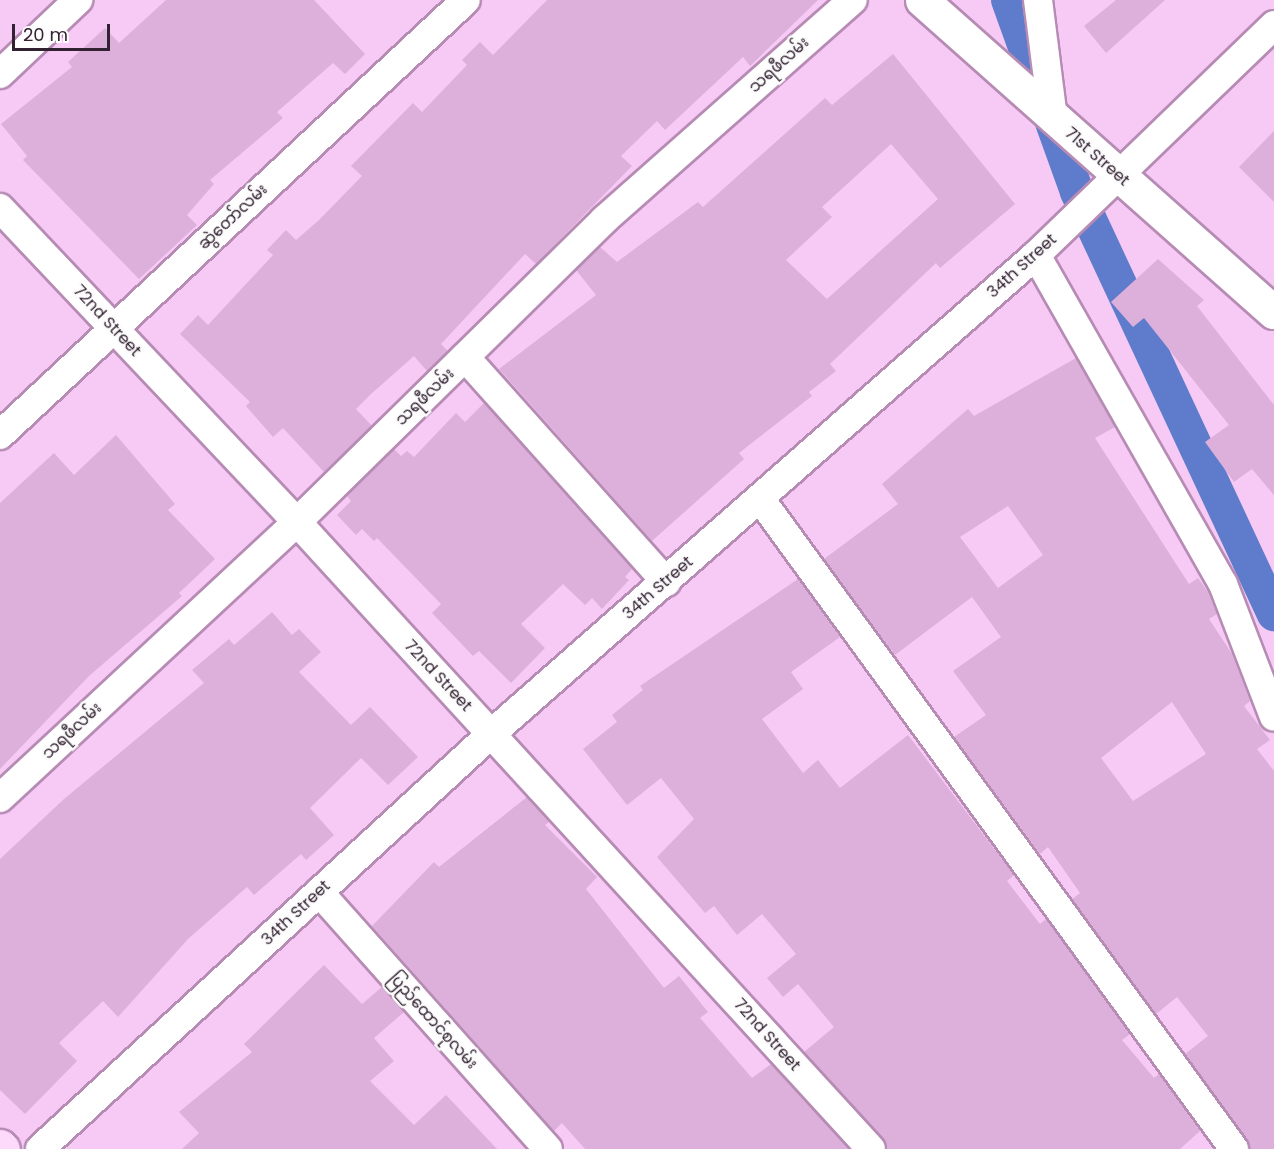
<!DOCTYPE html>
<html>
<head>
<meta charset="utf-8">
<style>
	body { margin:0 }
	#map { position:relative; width:1274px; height:1149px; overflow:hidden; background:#f7caf5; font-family:Poppins,"Noto Sans Myanmar",sans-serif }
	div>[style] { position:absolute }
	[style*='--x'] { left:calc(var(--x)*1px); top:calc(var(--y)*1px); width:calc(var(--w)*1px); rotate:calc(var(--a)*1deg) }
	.canal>* { height:34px; margin:-17px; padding:0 17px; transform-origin:17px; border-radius:17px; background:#5f7bcb }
	.building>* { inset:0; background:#dcb0da }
	.roads { filter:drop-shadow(2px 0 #b68bb4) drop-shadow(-2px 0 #b68bb4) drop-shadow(0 2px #b68bb4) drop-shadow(0 -2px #b68bb4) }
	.street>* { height:28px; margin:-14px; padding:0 14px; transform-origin:14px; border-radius:14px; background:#fff }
	.secondary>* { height:33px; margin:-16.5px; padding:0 16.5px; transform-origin:16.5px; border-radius:16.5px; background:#fff }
	.primary>* { height:33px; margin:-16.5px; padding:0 16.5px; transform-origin:16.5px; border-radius:16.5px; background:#fdd9fb }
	span { translate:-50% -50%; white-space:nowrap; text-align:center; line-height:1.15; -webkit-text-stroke:5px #fcfcfc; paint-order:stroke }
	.street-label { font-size:16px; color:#322131 }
	.scale { position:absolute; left:12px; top:24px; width:98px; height:27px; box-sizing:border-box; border:3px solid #322131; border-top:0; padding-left:8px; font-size:18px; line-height:21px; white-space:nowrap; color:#322131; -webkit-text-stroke:4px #fcfcfc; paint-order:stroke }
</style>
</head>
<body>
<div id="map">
	<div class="canal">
		<i style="--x:1008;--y:0;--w:204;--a:70.2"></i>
		<i style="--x:1077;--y:192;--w:466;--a:65"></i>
	</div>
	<div class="building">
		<i style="clip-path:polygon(166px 0,314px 0,365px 54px,345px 74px,333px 63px,277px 112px,283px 118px,210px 180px,214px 184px,187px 215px,197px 225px,139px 279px,23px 160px,27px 156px,1px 124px,72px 67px,68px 62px,105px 28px,119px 43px)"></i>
		<i style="clip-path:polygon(547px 0,818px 0,750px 66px,743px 57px,665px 130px,657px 121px,621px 156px,632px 166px,536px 264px,525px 254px,441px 344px,448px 351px,427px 371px,414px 356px,371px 394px,356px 409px,372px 426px,324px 472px,283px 428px,273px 437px,246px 406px,250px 402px,180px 334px,198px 315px,208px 325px,273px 255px,267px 250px,286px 230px,296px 240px,319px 220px,362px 176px,351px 166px,413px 103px,422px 112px,467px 65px,462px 60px,480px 42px,493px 55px)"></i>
		<i style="clip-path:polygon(1116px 0,1165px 0,1106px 53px,1084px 26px)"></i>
		<i style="clip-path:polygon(evenodd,893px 54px,1015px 204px,940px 268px,936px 263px,830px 364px,836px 371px,809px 392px,812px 396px,739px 453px,744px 459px,652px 541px,499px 369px,596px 295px,576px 270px,600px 247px,617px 262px,698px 202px,703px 207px,825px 98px,832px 105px,893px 54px,891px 144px,938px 199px,827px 299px,786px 260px,832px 217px,822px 207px,891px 144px)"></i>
		<i style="clip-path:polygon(1274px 131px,1274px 202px,1239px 167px)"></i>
		<i style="clip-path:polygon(1158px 259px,1204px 300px,1197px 306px,1274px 405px,1274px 495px,1252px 469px,1234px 482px,1205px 442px,1229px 425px,1144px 318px,1133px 327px,1111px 302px)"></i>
		<i style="clip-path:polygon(evenodd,1076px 358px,1115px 427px,1095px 438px,1189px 584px,1198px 578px,1208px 592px,1217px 614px,1209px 619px,1232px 654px,1250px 701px,1244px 706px,1270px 740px,1257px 749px,1274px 771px,1274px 1149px,1250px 1149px,1185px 1054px,1208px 1036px,1177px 997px,1156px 1014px,1072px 899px,1080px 893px,1048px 847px,1040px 854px,954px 737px,986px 715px,953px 671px,1001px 637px,972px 597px,895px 655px,824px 559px,898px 504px,882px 484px,968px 409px,974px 416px,1076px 358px,1008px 506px,1043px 555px,998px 588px,960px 537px,1008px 506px,1076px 358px,1172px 702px,1206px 754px,1133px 801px,1101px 758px,1172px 702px)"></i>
		<i style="clip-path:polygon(484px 403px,632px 569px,625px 577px,629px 580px,602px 609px,592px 598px,585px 605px,563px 584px,521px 624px,545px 648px,511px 683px,479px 651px,473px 656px,432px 613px,441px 604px,377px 538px,374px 541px,362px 529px,356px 535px,337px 515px,351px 501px,347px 496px,394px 449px,401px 456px,407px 451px,414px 457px,456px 413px,465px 422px)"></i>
		<i style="clip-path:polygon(116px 435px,175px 504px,168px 510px,215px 559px,179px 593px,182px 596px,89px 676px,0 769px,0 503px,54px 453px,74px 475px)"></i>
		<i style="clip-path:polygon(798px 579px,840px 637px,791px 672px,803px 689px,762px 719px,803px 773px,818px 760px,840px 788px,908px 735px,1014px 875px,1007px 881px,1040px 924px,1046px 919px,1130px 1034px,1122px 1040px,1154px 1078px,1159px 1074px,1200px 1131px,1180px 1149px,887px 1149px,883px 1138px,804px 1052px,834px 1027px,798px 984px,783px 997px,767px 978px,796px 954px,762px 914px,737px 935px,714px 906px,705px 913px,657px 857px,694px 819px,661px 778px,627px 805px,583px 749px,617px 722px,612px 715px,643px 690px,640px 686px)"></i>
		<i style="clip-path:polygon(272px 612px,292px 635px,299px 629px,321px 652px,299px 672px,351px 725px,370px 707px,418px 757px,388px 785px,361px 758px,310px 808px,334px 835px,306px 860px,301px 854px,254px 895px,247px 887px,188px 939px,118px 1017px,103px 1001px,59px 1043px,77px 1061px,25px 1114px,0 1090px,0 859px,64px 799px,204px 683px,192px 670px,229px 639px,234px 645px)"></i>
		<i style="clip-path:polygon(527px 797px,549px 822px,545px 825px,597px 877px,586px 889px,664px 988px,679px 976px,708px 1012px,700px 1018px,752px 1078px,771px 1064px,849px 1149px,585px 1149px,562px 1123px,554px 1131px,372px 926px,434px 862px,439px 867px)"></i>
		<i style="clip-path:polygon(324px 965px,362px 1004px,382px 987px,404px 1012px,374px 1038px,394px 1061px,370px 1081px,414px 1125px,446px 1095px,497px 1149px,182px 1149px,199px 1133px,179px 1112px,252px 1052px,244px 1044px)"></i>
	</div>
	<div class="roads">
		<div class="street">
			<i style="--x:1038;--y:0;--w:120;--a:82.8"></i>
			<i style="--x:0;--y:74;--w:108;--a:-43.5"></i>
			<i style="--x:0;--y:208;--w:432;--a:46.6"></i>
			<i style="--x:297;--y:522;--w:850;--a:47.53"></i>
			<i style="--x:1036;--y:255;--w:378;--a:60.4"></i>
			<i style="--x:1223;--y:584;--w:142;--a:69"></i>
			<i style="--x:465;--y:357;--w:302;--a:48.2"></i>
			<i style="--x:0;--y:435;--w:637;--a:-43.03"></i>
			<i style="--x:761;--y:500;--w:803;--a:53.91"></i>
			<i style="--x:0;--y:798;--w:405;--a:-42.9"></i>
			<i style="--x:297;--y:522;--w:431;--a:-44.5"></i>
			<i style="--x:604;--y:220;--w:332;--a:-41.5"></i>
			<i style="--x:319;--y:892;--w:344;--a:48.3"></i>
			<i style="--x:40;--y:1149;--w:613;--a:-42.62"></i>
			<i style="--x:491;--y:734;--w:726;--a:-41.31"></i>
			<i style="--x:1036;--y:255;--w:331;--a:-44"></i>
		</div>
		<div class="secondary">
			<i style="--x:922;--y:0;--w:470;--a:41.6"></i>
		</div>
		<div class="primary">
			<i style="--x:0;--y:1146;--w:4;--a:45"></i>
		</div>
	</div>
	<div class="street-label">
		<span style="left:779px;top:65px;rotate:-42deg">သရဖီလမ်း</span>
		<span style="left:1097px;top:157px;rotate:41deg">71st Street</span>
		<span style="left:233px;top:217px;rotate:-43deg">ဆွဲတော်လမ်း</span>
		<span style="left:1022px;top:266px;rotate:-42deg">34th Street</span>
		<span style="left:107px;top:321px;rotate:47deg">72nd Street</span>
		<span style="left:425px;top:397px;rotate:-44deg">သရဖီလမ်း</span>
		<span style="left:658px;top:588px;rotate:-41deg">34th Street</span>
		<span style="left:438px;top:676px;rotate:47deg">72nd Street</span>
		<span style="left:72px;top:731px;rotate:-43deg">သရဖီလမ်း</span>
		<span style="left:296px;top:913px;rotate:-43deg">34th Street</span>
		<span style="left:433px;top:1021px;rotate:48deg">ပြည်ထောင်စုလမ်း</span>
		<span style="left:767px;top:1035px;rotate:48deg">72nd Street</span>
	</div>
	<div class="scale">20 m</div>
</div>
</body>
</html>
